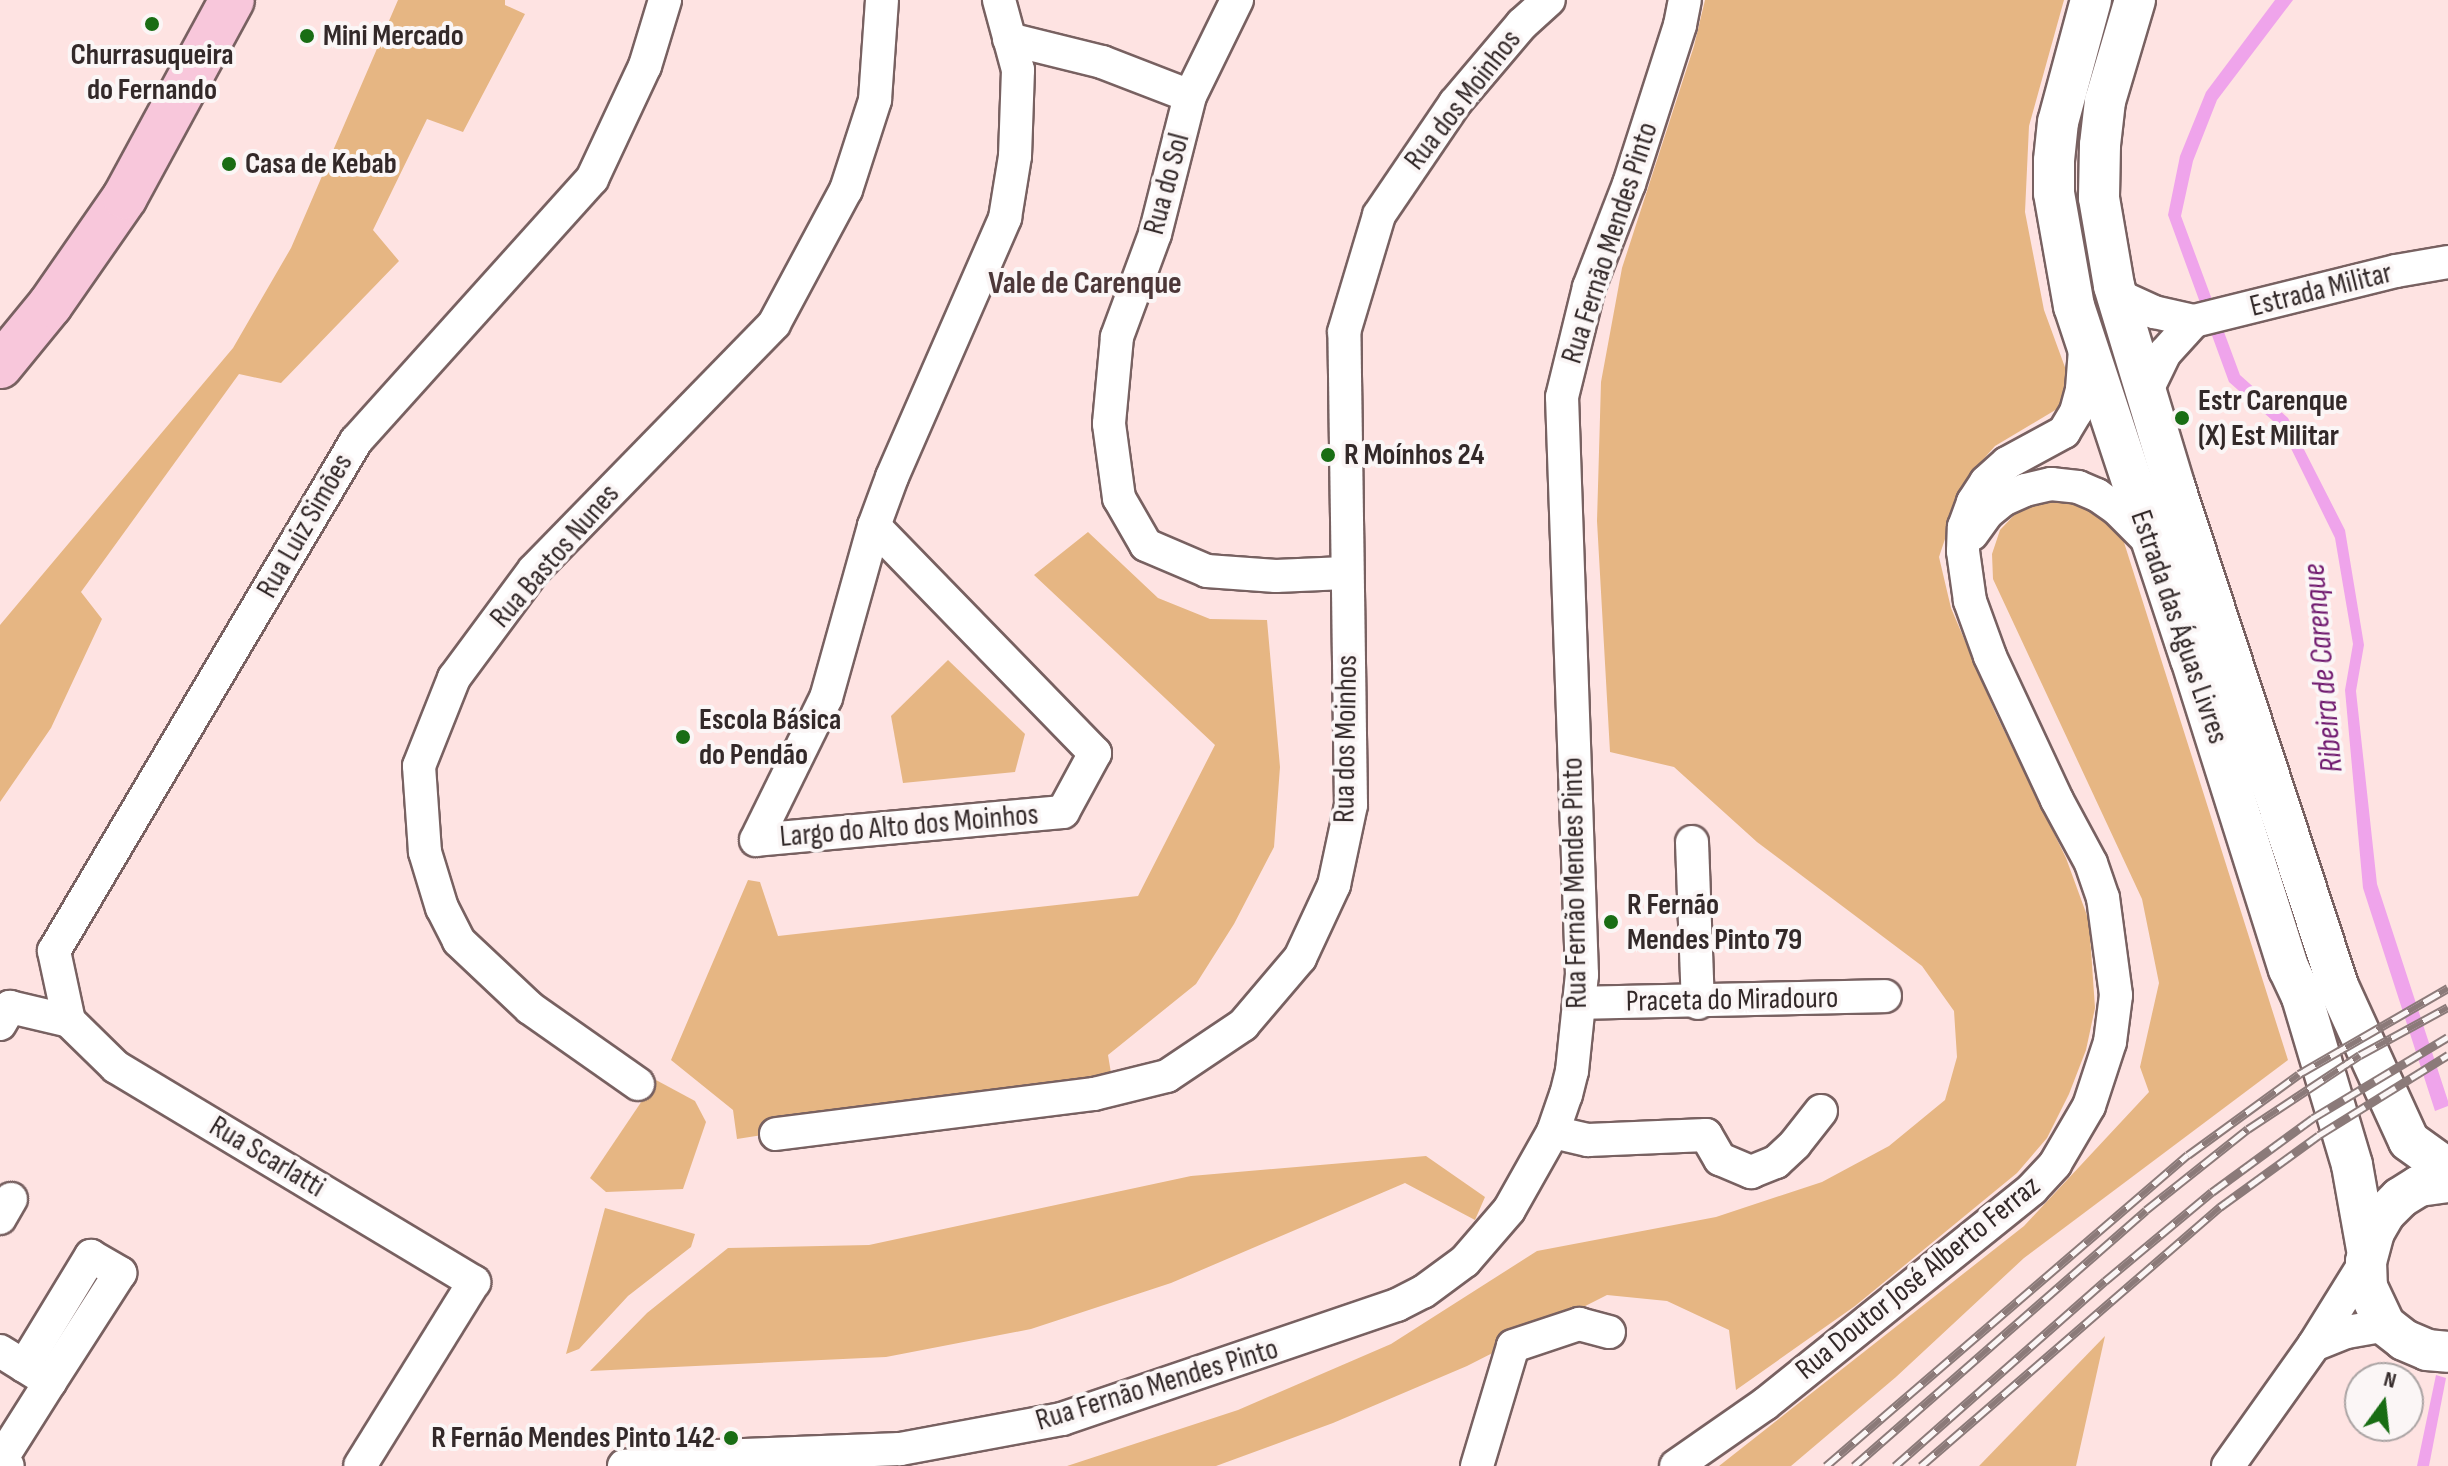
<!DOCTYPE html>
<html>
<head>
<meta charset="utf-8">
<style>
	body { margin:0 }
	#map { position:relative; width:2448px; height:1466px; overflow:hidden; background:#fee3e2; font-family:"Sofia Sans Condensed",sans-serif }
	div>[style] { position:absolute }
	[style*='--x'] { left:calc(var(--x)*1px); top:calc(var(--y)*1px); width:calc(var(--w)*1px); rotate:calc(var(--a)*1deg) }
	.green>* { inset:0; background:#e6b683 }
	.water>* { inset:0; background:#efa4eb }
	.roads { filter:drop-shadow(2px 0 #786161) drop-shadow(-2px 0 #786161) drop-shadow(0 2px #786161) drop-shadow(0 -2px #786161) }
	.minor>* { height:32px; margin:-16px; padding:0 16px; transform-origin:16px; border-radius:16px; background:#fff }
	.tertiary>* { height:40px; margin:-20px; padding:0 20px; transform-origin:20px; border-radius:20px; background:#fff }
	.primary>* { height:44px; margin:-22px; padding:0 22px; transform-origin:22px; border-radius:22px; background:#f8c7db }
	.rail>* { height:9px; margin-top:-4.5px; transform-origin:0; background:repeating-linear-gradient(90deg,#fbf6f6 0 18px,#8b7a79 0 36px); box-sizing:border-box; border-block:2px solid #8b7a79 }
	.dots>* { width:22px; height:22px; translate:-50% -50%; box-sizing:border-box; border:4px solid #fbf6f6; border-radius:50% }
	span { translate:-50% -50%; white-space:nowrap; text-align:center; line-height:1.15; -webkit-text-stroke:8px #fbf6f6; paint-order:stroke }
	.poi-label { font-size:30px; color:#332929; font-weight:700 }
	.left { translate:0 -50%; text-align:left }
	.right { translate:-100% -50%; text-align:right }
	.street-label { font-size:30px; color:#332929 }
	.neighbourhood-label { font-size:32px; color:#4c3738; font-weight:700 }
	.water-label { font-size:32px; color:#701a6f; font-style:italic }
	.north { position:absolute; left:2344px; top:1362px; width:80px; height:80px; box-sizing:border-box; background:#fbf6f6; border:2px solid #aba4a4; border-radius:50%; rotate:15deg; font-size:22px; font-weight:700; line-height:32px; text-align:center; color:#332929 }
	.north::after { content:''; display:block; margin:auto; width:28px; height:36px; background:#196d14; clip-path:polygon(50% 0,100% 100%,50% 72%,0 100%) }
</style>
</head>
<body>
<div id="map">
	<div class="green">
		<i style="clip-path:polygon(398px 0,505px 0,505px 5px,525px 14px,463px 132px,427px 119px,373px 230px,399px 261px,281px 383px,239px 374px,81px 592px,102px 619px,51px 728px,0 802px,0 625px,233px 348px,291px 248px)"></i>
		<i style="clip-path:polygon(1705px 0,2064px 0,2029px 126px,2025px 212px,2044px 310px,2066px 370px,2067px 395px,2057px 409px,1995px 446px,1980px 463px,1959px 497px,1939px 557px,1951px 608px,1995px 712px,2066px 858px,2089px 921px,2095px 1008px,2086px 1050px,2069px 1094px,2047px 1138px,2017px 1173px,1855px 1306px,1736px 1390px,1729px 1330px,1667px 1301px,1607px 1295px,1467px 1366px,1333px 1423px,1216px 1466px,1067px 1466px,1238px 1410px,1391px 1344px,1537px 1251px,1716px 1217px,1822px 1182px,1889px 1146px,1945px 1100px,1957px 1057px,1954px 1011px,1922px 966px,1757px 842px,1674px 767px,1610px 752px,1597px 521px,1601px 382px,1622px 268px,1694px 46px)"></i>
		<i style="clip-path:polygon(2048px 497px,2075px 499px,2095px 510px,2122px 536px,2288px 1060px,2024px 1258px,1896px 1377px,1791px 1466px,1719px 1466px,2024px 1226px,2149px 1092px,2140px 1067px,2159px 983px,2142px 899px,1993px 579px,1992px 554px,2000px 530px,2019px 510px)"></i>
		<i style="clip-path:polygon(1088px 532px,1158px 598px,1210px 619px,1267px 620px,1280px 767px,1274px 847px,1234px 924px,1196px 984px,1108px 1055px,1111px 1073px,1034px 1091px,737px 1139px,733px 1110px,671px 1060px,748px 880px,760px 882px,778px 936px,1138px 896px,1215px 745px,1034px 575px)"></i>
		<i style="clip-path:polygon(948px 660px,1025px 734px,1015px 772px,903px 783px,891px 716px)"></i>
		<i style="clip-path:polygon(656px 1080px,695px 1101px,706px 1122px,683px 1189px,606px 1192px,590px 1178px)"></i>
		<i style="clip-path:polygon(1426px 1156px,1485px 1197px,1475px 1220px,1405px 1183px,1171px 1283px,1031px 1329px,886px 1357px,590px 1371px,647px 1313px,728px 1248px,869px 1245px,1191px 1176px)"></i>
		<i style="clip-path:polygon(605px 1208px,695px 1234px,691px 1247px,628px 1296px,579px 1349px,566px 1354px)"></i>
		<i style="clip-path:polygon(2105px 1336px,2076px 1466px,1979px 1466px)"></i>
	</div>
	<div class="water">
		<i style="clip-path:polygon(2275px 0,2293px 0,2217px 100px,2193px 161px,2181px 216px,2240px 375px,2288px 418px,2345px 530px,2364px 645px,2356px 691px,2377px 884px,2448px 1101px,2448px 1106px,2435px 1111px,2363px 888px,2345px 690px,2353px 644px,2335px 538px,2281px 428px,2229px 382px,2168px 215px,2180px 156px,2206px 92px)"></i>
		<i style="clip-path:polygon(2436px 1375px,2446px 1378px,2429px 1466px,2417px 1466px)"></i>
	</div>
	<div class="roads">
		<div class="minor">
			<i style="--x:1237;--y:0;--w:107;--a:116.1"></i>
			<i style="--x:1190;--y:96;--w:142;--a:104.2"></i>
			<i style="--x:1155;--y:234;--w:110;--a:110.3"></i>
			<i style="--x:1117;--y:337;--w:87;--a:95.3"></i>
			<i style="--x:1109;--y:424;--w:75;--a:82.3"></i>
			<i style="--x:1119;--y:498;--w:54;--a:60.1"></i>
			<i style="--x:1146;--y:545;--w:66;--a:23.1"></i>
			<i style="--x:1207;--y:571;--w:69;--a:4.1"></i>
			<i style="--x:1276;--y:576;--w:69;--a:-2.5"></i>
			<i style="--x:1009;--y:39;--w:96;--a:13.9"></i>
			<i style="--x:1102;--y:62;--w:94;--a:21.1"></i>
			<i style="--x:2117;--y:295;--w:41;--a:24.7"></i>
			<i style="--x:2154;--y:312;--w:41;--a:12.7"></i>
			<i style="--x:2194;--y:321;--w:208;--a:-13.9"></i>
			<i style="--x:2396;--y:271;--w:53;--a:-9.8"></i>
			<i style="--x:2147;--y:390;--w:41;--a:-64.1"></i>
			<i style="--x:2165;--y:353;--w:43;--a:-47.8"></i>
			<i style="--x:874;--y:526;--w:317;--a:45.8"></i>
			<i style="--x:1095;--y:753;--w:67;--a:118.5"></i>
			<i style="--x:1063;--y:812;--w:308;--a:174.8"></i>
			<i style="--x:756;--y:840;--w:158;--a:-63.8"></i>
			<i style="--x:826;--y:698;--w:179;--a:-74.4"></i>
			<i style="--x:874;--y:526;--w:52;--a:-69.8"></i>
			<i style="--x:892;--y:477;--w:283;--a:-66.4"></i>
			<i style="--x:1005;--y:218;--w:63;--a:-80.8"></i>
			<i style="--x:1015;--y:156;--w:86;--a:-88"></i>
			<i style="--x:1018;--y:70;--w:73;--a:-105.2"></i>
			<i style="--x:1972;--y:534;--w:26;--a:-54"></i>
			<i style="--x:1987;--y:513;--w:21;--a:-39"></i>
			<i style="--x:2003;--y:500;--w:24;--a:-24"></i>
			<i style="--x:2025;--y:490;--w:27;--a:-13"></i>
			<i style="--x:2051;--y:484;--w:27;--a:6"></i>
			<i style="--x:2078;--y:487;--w:21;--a:23"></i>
			<i style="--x:2097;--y:495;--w:24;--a:35"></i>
			<i style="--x:2117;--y:509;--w:48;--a:45"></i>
			<i style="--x:1692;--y:842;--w:161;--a:87.9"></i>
			<i style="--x:1579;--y:1003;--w:306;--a:-1.3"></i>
			<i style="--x:69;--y:1021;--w:72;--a:-102.1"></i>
			<i style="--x:54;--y:951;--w:593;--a:-59.37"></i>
			<i style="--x:356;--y:441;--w:353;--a:-48"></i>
			<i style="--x:592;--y:179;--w:125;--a:-64.9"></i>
			<i style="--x:645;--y:66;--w:69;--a:-73.1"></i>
			<i style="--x:0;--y:1024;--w:20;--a:-60"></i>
			<i style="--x:10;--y:1007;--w:61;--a:13.3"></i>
			<i style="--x:69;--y:1021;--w:66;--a:44.4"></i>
			<i style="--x:116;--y:1067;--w:418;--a:31"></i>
			<i style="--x:474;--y:1282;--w:216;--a:121.8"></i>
			<i style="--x:638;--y:1084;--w:132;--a:-144.9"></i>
			<i style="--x:530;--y:1008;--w:98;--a:-136.7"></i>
			<i style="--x:459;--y:941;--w:37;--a:-117"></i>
			<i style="--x:442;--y:908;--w:59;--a:-106.9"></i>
			<i style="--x:425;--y:852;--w:86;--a:-94"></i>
			<i style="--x:419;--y:766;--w:95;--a:-68.3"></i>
			<i style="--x:454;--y:678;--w:134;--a:-53.5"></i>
			<i style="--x:534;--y:570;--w:344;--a:-45.7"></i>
			<i style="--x:774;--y:324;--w:152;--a:-61.8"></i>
			<i style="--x:846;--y:190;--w:95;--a:-72.1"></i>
			<i style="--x:875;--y:100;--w:100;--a:-86"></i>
			<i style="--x:1553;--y:1132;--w:36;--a:13"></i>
			<i style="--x:1588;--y:1140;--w:118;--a:-2.4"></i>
			<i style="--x:1706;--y:1135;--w:28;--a:60"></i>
			<i style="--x:1720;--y:1159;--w:34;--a:23"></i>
			<i style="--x:1751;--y:1172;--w:27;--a:-22"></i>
			<i style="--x:1776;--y:1162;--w:26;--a:-43"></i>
			<i style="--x:1795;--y:1144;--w:42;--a:-51.8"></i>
			<i style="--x:776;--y:1134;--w:321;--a:-7.2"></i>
			<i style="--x:1094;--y:1094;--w:75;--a:-13.9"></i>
			<i style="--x:1167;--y:1076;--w:92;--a:-33.9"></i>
			<i style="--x:1243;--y:1025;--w:88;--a:-49.6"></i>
			<i style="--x:1300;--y:958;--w:81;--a:-65"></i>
			<i style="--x:1334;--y:885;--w:82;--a:-78"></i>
			<i style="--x:1351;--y:805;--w:473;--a:-90.8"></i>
			<i style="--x:1344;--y:332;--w:122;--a:-73.3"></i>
			<i style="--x:1379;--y:215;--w:135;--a:-55.8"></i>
			<i style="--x:1455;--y:103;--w:104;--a:-49.7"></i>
			<i style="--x:1522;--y:24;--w:36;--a:-42"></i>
			<i style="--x:0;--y:1218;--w:22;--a:-60"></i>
			<i style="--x:2314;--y:1345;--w:35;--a:-22"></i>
			<i style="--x:2347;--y:1332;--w:39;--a:-10"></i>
			<i style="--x:0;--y:1351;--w:59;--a:31.8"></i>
			<i style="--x:50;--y:1382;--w:93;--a:122.3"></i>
			<i style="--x:0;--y:1461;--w:9;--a:32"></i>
			<i style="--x:24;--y:1366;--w:129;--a:-58.7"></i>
			<i style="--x:91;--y:1256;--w:34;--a:30"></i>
			<i style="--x:120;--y:1273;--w:130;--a:122.7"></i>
			<i style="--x:624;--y:1466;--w:95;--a:-6.1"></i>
			<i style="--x:718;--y:1456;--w:182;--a:-2.2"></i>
			<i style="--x:900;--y:1449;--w:165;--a:-10.5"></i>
			<i style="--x:1062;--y:1419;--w:354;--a:-18.8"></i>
			<i style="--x:1397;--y:1305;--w:29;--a:-27"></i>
			<i style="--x:1423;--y:1292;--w:52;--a:-36.4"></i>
			<i style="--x:1465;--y:1261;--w:67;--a:-49.2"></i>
			<i style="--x:1509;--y:1210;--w:90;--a:-60.6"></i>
			<i style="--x:1553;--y:1132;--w:39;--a:-71"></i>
			<i style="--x:1566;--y:1095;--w:25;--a:-76"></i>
			<i style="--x:1572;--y:1071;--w:97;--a:-84.1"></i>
			<i style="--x:1582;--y:975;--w:578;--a:-91.98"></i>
			<i style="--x:1562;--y:397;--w:113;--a:-76.2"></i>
			<i style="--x:1589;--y:287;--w:110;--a:-68.8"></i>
			<i style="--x:1629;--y:184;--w:167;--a:-72.2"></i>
			<i style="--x:1680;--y:25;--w:25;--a:-79"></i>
			<i style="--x:1477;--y:1466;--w:125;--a:-73.3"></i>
			<i style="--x:1513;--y:1346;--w:70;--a:-18.4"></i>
			<i style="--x:1579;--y:1324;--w:31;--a:15"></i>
			<i style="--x:1676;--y:1466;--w:108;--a:-34.9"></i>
			<i style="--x:1765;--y:1404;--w:343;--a:-38.8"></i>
			<i style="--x:2032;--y:1189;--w:34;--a:-47"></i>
			<i style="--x:2055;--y:1164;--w:67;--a:-59.6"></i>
			<i style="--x:2089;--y:1106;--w:67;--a:-71.8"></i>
			<i style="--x:2110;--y:1042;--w:47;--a:-82.7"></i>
			<i style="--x:2116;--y:995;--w:98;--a:-97.6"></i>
			<i style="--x:2103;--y:898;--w:37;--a:-109"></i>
			<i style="--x:2091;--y:863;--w:72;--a:-118.4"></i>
			<i style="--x:2057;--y:800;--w:159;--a:-115"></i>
			<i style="--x:1990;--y:656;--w:59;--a:-110"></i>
			<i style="--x:1970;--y:601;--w:50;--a:-98"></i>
			<i style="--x:1963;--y:551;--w:24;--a:-88"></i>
			<i style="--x:1964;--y:527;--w:27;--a:-70"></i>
			<i style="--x:1973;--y:502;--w:24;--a:-57"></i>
			<i style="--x:1986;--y:482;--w:28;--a:-42"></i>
			<i style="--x:2007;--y:463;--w:65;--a:-28.5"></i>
			<i style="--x:2064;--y:432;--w:23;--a:-59"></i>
			<i style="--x:2076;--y:412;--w:24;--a:-75"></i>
			<i style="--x:2082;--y:389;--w:40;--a:-85.7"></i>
			<i style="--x:2228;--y:1466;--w:148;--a:-54.6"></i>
			<i style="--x:2314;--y:1345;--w:99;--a:-58.2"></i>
		</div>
		<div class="tertiary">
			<i style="--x:2091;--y:0;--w:126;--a:105.1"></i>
			<i style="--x:2058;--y:122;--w:39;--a:96"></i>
			<i style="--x:2054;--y:161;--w:32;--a:90"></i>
			<i style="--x:2054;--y:193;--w:115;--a:80"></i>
			<i style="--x:2074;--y:306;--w:372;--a:71.7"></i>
			<i style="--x:2191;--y:659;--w:325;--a:72.5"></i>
			<i style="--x:2289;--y:969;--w:31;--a:65"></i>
			<i style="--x:2302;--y:997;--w:175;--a:73.4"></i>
			<i style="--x:2352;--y:1165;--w:85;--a:79.9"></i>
			<i style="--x:2135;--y:0;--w:105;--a:106.5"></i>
			<i style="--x:2105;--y:101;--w:44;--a:96.5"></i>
			<i style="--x:2100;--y:145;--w:53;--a:91.1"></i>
			<i style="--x:2099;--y:198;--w:89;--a:80.3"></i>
			<i style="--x:2114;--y:286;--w:208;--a:73.2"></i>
			<i style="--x:2174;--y:485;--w:527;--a:71.87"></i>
			<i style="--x:2338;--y:986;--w:170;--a:65.4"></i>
			<i style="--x:2409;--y:1141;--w:48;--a:35.7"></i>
			<i style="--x:2448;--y:1182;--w:29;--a:172"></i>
			<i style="--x:2419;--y:1186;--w:22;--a:148"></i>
			<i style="--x:2400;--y:1198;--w:21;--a:135"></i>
			<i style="--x:2385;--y:1213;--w:22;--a:120"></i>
			<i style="--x:2374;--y:1232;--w:30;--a:105"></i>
			<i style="--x:2366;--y:1261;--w:26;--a:88"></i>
			<i style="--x:2367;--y:1287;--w:42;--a:64.7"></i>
			<i style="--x:2385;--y:1325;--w:24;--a:38"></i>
			<i style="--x:2404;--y:1340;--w:25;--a:23"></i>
			<i style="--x:2427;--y:1350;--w:21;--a:5"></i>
		</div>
		<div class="primary">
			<i style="--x:0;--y:366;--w:79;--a:-50.7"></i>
			<i style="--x:50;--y:305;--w:131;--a:-55.2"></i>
			<i style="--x:125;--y:197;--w:224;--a:-61.5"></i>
		</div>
	</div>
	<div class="rail">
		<i style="--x:1826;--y:1466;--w:477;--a:-40.7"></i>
		<i style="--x:2188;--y:1155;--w:137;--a:-36.1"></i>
		<i style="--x:2299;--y:1074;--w:172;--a:-30"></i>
		<i style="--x:1854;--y:1466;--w:388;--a:-41.2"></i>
		<i style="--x:2146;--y:1210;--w:130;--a:-38.5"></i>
		<i style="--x:2248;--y:1129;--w:134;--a:-33.5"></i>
		<i style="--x:2360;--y:1055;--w:100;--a:-28.6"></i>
		<i style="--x:1895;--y:1466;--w:280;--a:-41.4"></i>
		<i style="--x:2105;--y:1281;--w:139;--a:-39.8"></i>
		<i style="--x:2212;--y:1192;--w:125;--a:-36.2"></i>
		<i style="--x:2313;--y:1118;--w:157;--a:-31"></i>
		<i style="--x:1921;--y:1466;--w:396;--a:-40.9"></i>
		<i style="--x:2220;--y:1207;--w:122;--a:-36"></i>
		<i style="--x:2319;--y:1135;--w:152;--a:-31.8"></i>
	</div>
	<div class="dots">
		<i style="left:152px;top:24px;background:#196d14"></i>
		<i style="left:307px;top:36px;background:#196d14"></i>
		<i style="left:229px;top:164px;background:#196d14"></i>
		<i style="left:2182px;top:418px;background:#196d14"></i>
		<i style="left:1328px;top:455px;background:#196d14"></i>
		<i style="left:683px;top:737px;background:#196d14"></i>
		<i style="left:1611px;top:922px;background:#196d14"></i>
		<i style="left:731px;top:1438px;background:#196d14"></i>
	</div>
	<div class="poi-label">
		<span class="left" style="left:323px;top:36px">Mini Mercado</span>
		<span style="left:152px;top:72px">Churrasuqueira<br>do Fernando</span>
		<span class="left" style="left:245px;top:164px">Casa de Kebab</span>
		<span class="left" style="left:2198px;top:418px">Estr Carenque<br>(X) Est Militar</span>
		<span class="left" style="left:1344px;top:455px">R Moínhos 24</span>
		<span class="left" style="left:699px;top:737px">Escola Básica<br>do Pendão</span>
		<span class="left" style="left:1627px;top:922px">R Fernão<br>Mendes Pinto 79</span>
		<span class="right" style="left:715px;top:1438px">R Fernão Mendes Pinto 142</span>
	</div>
	<div class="street-label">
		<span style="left:1463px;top:100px;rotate:-52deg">Rua dos Moinhos</span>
		<span style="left:1167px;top:184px;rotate:-75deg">Rua do Sol</span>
		<span style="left:1610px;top:243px;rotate:-72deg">Rua Fernão Mendes Pinto</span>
		<span style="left:2321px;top:290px;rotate:-14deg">Estrada Militar</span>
		<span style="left:305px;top:526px;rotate:-60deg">Rua Luiz Simões</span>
		<span style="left:555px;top:556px;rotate:-49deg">Rua Bastos Nunes</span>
		<span style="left:2179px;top:627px;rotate:71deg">Estrada das Águas Livres</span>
		<span style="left:1346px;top:739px;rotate:-89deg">Rua dos Moinhos</span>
		<span style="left:909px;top:826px;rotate:-5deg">Largo do Alto dos Moinhos</span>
		<span style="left:1575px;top:883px;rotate:-91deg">Rua Fernão Mendes Pinto</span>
		<span style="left:1732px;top:1000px;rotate:-1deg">Praceta do Miradouro</span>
		<span style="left:267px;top:1157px;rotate:31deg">Rua Scarlatti</span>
		<span style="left:1918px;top:1278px;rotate:-39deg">Rua Doutor José Alberto Ferraz</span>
		<span style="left:1157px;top:1385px;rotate:-17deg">Rua Fernão Mendes Pinto</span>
	</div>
	<div class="neighbourhood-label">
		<span style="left:1085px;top:284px">Vale de Carenque</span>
	</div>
	<div class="water-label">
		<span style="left:2324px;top:668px;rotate:-95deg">Ribeira de Carenque</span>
	</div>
	<div class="north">N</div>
</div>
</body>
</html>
